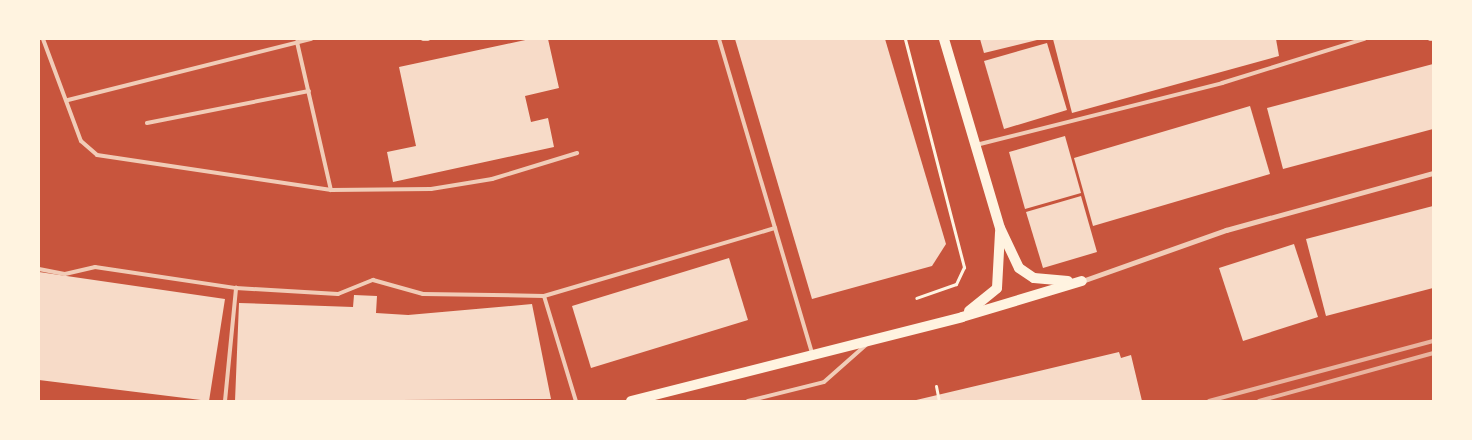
<!DOCTYPE html>
<html>
<head>
<meta charset="utf-8">
<style>
	body { margin:0 }
	#map { position:relative; width:1472px; height:440px; overflow:hidden; background:#c8553d; font-family:Karla,sans-serif }
	div>[style] { position:absolute }
	[style*='--x'] { left:calc(var(--x)*1px); top:calc(var(--y)*1px); width:calc(var(--w)*1px); rotate:calc(var(--a)*1deg) }
	.building>* { inset:0; background:#f7dbc8 }
	.path>* { height:3px; margin:-1.5px; padding:0 1.5px; transform-origin:1.5px; border-radius:1.5px; background:#fff3e0 }
	.service>* { height:4px; margin:-2px; padding:0 2px; transform-origin:2px; border-radius:2px; background:#f1ccb7 }
	.minor>* { height:5px; margin:-2.5px; padding:0 2.5px; transform-origin:2.5px; border-radius:2.5px; background:#f1ccb7 }
	.secondary>* { height:10px; margin:-5px; padding:0 5px; transform-origin:5px; border-radius:5px; background:#fff3e0 }
	.rail>* { height:4px; margin:-2px; padding:0 2px; transform-origin:2px; border-radius:2px; background:#e9b49f }
	span { translate:-50% -50%; white-space:nowrap; text-align:center; line-height:1.15; -webkit-text-stroke:5px #fff3e0; paint-order:stroke }
	.frame { position:absolute; inset:0; border:40px solid #fff3e0; pointer-events:none }
</style>
</head>
<body>
<div id="map">
	<div class="building">
		<i style="clip-path:polygon(530px 39px,548px 39px,559px 88px,525px 96px,531px 122px,548px 118px,554px 147px,393px 182px,387px 152px,416px 146px,399px 67px)"></i>
		<i style="clip-path:polygon(735px 39px,885px 39px,946px 244px,932px 266px,812px 299px)"></i>
		<i style="clip-path:polygon(980px 39px,1037px 39px,1037px 40px,984px 53px)"></i>
		<i style="clip-path:polygon(1053px 39px,1276px 39px,1279px 56px,1072px 113px)"></i>
		<i style="clip-path:polygon(1047px 43px,1067px 110px,1004px 129px,984px 61px)"></i>
		<i style="clip-path:polygon(1433px 64px,1433px 129px,1283px 169px,1267px 108px)"></i>
		<i style="clip-path:polygon(1250px 106px,1270px 174px,1093px 226px,1074px 158px)"></i>
		<i style="clip-path:polygon(1065px 136px,1081px 193px,1025px 209px,1009px 152px)"></i>
		<i style="clip-path:polygon(1081px 196px,1097px 252px,1043px 268px,1026px 212px)"></i>
		<i style="clip-path:polygon(1433px 206px,1433px 288px,1326px 316px,1306px 239px)"></i>
		<i style="clip-path:polygon(1294px 244px,1318px 317px,1243px 341px,1219px 268px)"></i>
		<i style="clip-path:polygon(729px 258px,748px 320px,591px 368px,572px 306px)"></i>
		<i style="clip-path:polygon(39px 272px,225px 299px,209px 401px,39px 380px)"></i>
		<i style="clip-path:polygon(354px 295px,377px 296px,376px 313px,408px 315px,532px 304px,551px 399px,235px 401px,239px 303px,353px 307px)"></i>
		<i style="clip-path:polygon(1119px 352px,1121px 358px,1131px 355px,1142px 401px,912px 401px)"></i>
	</div>
	<div class="path">
		<i style="--x:905;--y:39;--w:236;--a:75.5"></i>
		<i style="--x:964;--y:267;--w:19;--a:115"></i>
		<i style="--x:956;--y:284;--w:42;--a:160.7"></i>
		<i style="--x:936;--y:386;--w:15;--a:79"></i>
	</div>
	<div class="service">
		<i style="--x:43;--y:39;--w:109;--a:69.6"></i>
		<i style="--x:81;--y:141;--w:21;--a:41"></i>
		<i style="--x:97;--y:155;--w:237;--a:8.5"></i>
		<i style="--x:331;--y:190;--w:100;--a:-0.6"></i>
		<i style="--x:431;--y:189;--w:62;--a:-9.3"></i>
		<i style="--x:492;--y:179;--w:89;--a:-17"></i>
		<i style="--x:423;--y:39;--w:5;--a:0"></i>
		<i style="--x:719;--y:39;--w:327;--a:73.5"></i>
		<i style="--x:1430;--y:39;--w:3;--a:0"></i>
		<i style="--x:297;--y:42;--w:152;--a:77.1"></i>
		<i style="--x:68;--y:100;--w:251;--a:-14.1"></i>
		<i style="--x:147;--y:123;--w:165;--a:-11.2"></i>
		<i style="--x:976;--y:145;--w:254;--a:-14.1"></i>
		<i style="--x:1222;--y:83;--w:149;--a:-17.2"></i>
		<i style="--x:39;--y:269;--w:26;--a:11"></i>
		<i style="--x:65;--y:274;--w:31;--a:-13"></i>
		<i style="--x:95;--y:267;--w:143;--a:8.5"></i>
		<i style="--x:544;--y:296;--w:241;--a:-16.4"></i>
		<i style="--x:225;--y:401;--w:114;--a:-84.4"></i>
		<i style="--x:236;--y:288;--w:102;--a:3.4"></i>
		<i style="--x:338;--y:294;--w:38;--a:-22"></i>
		<i style="--x:373;--y:280;--w:52;--a:15.6"></i>
		<i style="--x:423;--y:294;--w:121;--a:0.9"></i>
		<i style="--x:544;--y:296;--w:110;--a:73.1"></i>
		<i style="--x:748;--y:401;--w:78;--a:-14"></i>
		<i style="--x:824;--y:382;--w:57;--a:-41.5"></i>
	</div>
	<div class="minor">
		<i style="--x:1082;--y:281;--w:153;--a:-19.5"></i>
		<i style="--x:1226;--y:230;--w:215;--a:-15.4"></i>
	</div>
	<div class="secondary">
		<i style="--x:944;--y:39;--w:197;--a:73.5"></i>
		<i style="--x:1000;--y:228;--w:44;--a:64.6"></i>
		<i style="--x:1019;--y:268;--w:18;--a:34"></i>
		<i style="--x:1034;--y:278;--w:34;--a:5"></i>
		<i style="--x:969;--y:311;--w:36;--a:-39"></i>
		<i style="--x:997;--y:288;--w:56;--a:-86.9"></i>
		<i style="--x:631;--y:401;--w:341;--a:-14.2"></i>
		<i style="--x:962;--y:317;--w:125;--a:-16.7"></i>
	</div>
	<div class="rail">
		<i style="--x:1209;--y:401;--w:232;--a:-15"></i>
		<i style="--x:1259;--y:401;--w:180;--a:-15.4"></i>
	</div>
	<div class="frame"></div>
</div>
</body>
</html>
